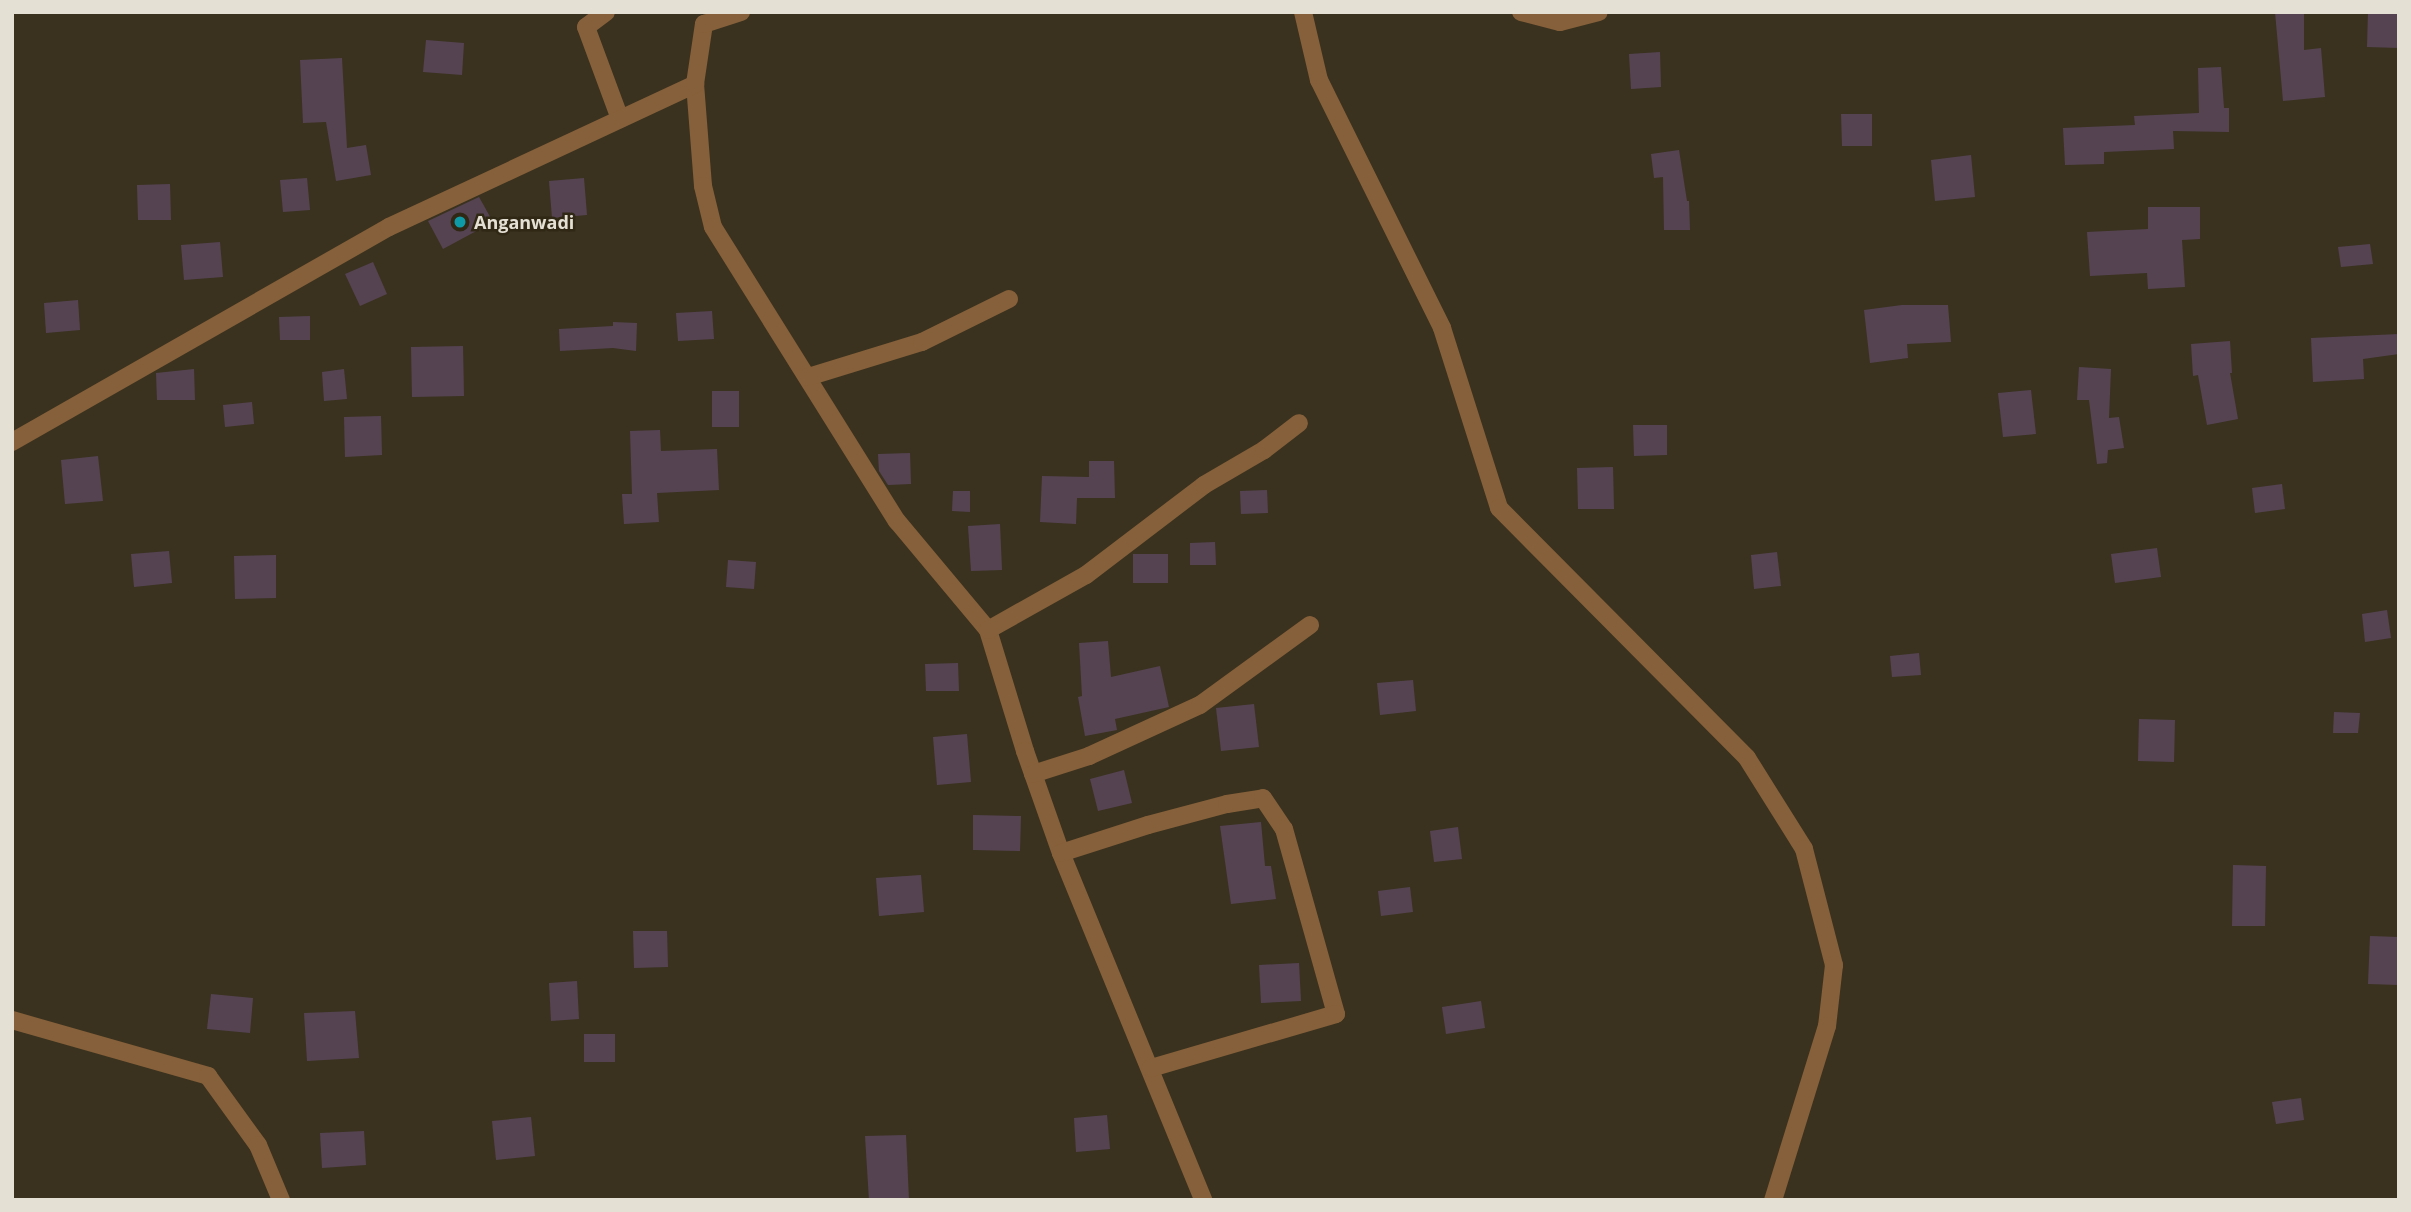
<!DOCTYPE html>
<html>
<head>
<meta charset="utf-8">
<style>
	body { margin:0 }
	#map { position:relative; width:2411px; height:1212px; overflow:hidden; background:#3a321f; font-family:"Open Sans",sans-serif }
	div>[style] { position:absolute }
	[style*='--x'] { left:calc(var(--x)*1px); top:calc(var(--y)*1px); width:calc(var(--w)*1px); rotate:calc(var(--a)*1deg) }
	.building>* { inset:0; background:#554352 }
	.minor>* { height:18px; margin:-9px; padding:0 9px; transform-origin:9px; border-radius:9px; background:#86603a }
	.dots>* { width:19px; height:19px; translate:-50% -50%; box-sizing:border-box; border:4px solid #302815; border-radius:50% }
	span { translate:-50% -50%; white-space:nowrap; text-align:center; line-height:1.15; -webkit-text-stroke:5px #302815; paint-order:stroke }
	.poi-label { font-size:18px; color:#e4e0d4; font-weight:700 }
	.left { translate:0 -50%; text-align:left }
	.frame { position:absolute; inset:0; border:14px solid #e4e0d4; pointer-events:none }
</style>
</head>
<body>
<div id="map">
	<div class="building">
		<i style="clip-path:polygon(2275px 12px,2304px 12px,2304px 50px,2321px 48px,2325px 97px,2283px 101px)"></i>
		<i style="clip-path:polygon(2368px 12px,2399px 12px,2399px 48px,2367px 47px)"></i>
		<i style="clip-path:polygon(426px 40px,464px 43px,462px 75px,423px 72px)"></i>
		<i style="clip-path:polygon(1660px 52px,1661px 87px,1631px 89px,1629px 54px)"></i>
		<i style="clip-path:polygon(342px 58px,347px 148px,366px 145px,371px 175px,336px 181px,326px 122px,303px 123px,300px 60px)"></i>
		<i style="clip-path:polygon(2221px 67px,2224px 108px,2229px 108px,2229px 132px,2173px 131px,2174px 149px,2104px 152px,2104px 164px,2065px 165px,2063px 128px,2135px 125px,2134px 116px,2199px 113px,2198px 68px)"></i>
		<i style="clip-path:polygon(1841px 114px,1872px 114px,1872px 146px,1842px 146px)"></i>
		<i style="clip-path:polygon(1679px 150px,1687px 201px,1689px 201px,1690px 230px,1664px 230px,1663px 177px,1654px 178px,1651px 154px)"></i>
		<i style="clip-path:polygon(1971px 155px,1975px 197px,1935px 201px,1931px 160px)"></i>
		<i style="clip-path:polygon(307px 178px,310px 210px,283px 212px,280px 180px)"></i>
		<i style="clip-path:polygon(584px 178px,587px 215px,552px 218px,549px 181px)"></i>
		<i style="clip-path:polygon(170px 184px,171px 220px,138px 220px,137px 185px)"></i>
		<i style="clip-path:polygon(479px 197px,493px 222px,443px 249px,428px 221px)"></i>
		<i style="clip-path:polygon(2148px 207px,2200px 207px,2200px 239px,2182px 240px,2185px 287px,2148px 289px,2147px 273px,2090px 276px,2087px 232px,2148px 229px)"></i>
		<i style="clip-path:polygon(220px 242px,223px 277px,184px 280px,181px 245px)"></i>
		<i style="clip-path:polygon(2370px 244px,2373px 264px,2341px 267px,2338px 247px)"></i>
		<i style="clip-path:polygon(373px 262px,387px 294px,360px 306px,345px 274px)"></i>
		<i style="clip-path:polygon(78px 300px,80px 330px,46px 333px,44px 303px)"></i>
		<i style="clip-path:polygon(1902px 305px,1948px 305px,1951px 342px,1907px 344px,1908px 358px,1870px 363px,1864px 310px)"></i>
		<i style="clip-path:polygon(712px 311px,714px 339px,678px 341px,676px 313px)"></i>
		<i style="clip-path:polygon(310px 316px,310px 340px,280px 340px,279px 317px)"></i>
		<i style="clip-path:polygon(613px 322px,637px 323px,636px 351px,613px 348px,560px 351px,559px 329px,613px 326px)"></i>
		<i style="clip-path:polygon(2399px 334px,2399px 354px,2363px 359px,2364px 379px,2313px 382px,2311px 338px)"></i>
		<i style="clip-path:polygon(2230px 341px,2232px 373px,2230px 373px,2238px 419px,2207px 425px,2198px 375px,2193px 376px,2191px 344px)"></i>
		<i style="clip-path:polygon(463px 346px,464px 396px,412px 397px,411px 347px)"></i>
		<i style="clip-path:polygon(2079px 367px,2111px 369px,2109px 418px,2119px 417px,2124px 448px,2108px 450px,2107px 463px,2097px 464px,2089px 400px,2077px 400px)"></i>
		<i style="clip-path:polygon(194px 369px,195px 400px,157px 400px,156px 373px)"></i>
		<i style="clip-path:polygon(344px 369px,347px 399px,324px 401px,322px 372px)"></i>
		<i style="clip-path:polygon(2031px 390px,2036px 434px,2003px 437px,1998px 393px)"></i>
		<i style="clip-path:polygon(712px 391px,739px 391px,739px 427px,712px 427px)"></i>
		<i style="clip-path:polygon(252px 402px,254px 424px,225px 427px,223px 405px)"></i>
		<i style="clip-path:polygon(381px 416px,382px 455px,345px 457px,344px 417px)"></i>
		<i style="clip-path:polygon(1633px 425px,1667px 425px,1667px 455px,1634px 456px)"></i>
		<i style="clip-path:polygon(660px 430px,661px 451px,717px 449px,719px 490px,657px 493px,659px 522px,624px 524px,622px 494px,632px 494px,630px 431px)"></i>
		<i style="clip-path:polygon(910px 453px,911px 484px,888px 485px,879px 471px,878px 454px)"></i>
		<i style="clip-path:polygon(98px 456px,103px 501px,65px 504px,61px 460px)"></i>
		<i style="clip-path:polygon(1089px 461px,1114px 461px,1115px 498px,1077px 498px,1076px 524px,1040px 522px,1042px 476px,1089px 477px)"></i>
		<i style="clip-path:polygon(1613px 467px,1614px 509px,1578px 509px,1577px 468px)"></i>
		<i style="clip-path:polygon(2282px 484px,2285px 509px,2255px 513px,2252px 488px)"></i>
		<i style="clip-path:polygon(1267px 490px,1268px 513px,1241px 514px,1240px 491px)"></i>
		<i style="clip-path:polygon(953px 491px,970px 491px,970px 512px,952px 511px)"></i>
		<i style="clip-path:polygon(1000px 524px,1002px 570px,971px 571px,968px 526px)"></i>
		<i style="clip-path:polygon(1215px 542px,1216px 565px,1190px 565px,1190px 543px)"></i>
		<i style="clip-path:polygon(2157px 548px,2161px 577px,2115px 583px,2111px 554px)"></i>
		<i style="clip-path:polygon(169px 551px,172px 583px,134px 587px,131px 554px)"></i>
		<i style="clip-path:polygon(1777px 552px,1781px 586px,1754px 589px,1751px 555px)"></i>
		<i style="clip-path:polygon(1133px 554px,1168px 554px,1168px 583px,1133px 583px)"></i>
		<i style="clip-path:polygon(276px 555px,276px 598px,235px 599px,234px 556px)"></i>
		<i style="clip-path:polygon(728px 560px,756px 562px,754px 589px,726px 587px)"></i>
		<i style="clip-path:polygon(2387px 610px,2391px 638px,2365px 642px,2362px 614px)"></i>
		<i style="clip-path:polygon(1108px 641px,1111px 677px,1160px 666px,1169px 707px,1115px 719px,1117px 730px,1085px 736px,1078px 697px,1082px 696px,1079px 643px)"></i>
		<i style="clip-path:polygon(1919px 653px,1921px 675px,1892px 677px,1890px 656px)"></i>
		<i style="clip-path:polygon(958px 663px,959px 691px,926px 691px,925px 664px)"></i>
		<i style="clip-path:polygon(1413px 680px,1416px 711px,1380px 715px,1377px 683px)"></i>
		<i style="clip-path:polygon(1254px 704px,1259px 747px,1221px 751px,1216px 708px)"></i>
		<i style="clip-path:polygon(2334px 712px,2360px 713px,2358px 733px,2333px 733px)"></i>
		<i style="clip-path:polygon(2139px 719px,2175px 720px,2174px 762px,2138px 761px)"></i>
		<i style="clip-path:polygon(967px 734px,971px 782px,937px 785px,933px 737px)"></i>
		<i style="clip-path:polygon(1124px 770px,1132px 803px,1098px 811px,1090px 779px)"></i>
		<i style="clip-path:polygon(973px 815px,1021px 816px,1020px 851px,973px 850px)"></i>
		<i style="clip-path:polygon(1261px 822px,1265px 866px,1271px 866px,1276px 899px,1231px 904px,1220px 826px)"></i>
		<i style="clip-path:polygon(1458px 827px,1462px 859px,1434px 862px,1430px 831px)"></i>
		<i style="clip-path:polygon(2233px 865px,2266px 866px,2265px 926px,2232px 926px)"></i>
		<i style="clip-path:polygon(921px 875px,924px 912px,879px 916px,876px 878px)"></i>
		<i style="clip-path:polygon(1410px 887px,1413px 912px,1381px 916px,1378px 891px)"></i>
		<i style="clip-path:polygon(633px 931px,667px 931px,668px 967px,634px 968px)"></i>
		<i style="clip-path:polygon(2370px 936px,2399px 937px,2399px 985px,2368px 984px)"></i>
		<i style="clip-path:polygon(1299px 963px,1301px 1001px,1261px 1003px,1259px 965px)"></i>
		<i style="clip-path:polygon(577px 981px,579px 1019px,551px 1021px,549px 983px)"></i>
		<i style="clip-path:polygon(211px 994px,253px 998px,250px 1033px,207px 1029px)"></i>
		<i style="clip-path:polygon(1481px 1001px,1485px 1028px,1446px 1034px,1442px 1007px)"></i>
		<i style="clip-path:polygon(355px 1011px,359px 1058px,307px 1061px,304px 1013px)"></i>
		<i style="clip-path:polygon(584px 1034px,615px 1034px,615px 1062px,584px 1062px)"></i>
		<i style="clip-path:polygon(2301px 1098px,2304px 1120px,2276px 1124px,2272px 1102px)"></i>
		<i style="clip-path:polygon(1107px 1115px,1110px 1149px,1076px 1152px,1074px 1118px)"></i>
		<i style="clip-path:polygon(531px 1117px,535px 1156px,496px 1160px,492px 1121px)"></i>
		<i style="clip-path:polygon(364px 1131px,366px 1165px,322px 1168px,320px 1133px)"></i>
		<i style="clip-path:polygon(906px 1135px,909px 1200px,869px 1200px,865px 1136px)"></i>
	</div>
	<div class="minor">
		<i style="--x:606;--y:12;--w:25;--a:143"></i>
		<i style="--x:586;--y:27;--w:98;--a:69.7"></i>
		<i style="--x:1303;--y:12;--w:70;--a:76.8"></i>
		<i style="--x:1319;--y:80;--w:277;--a:63.6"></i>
		<i style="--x:1442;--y:328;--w:189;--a:72.4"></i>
		<i style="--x:1499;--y:508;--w:352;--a:45.2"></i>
		<i style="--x:1747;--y:758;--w:107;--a:57.9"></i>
		<i style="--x:1804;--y:849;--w:120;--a:75.5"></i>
		<i style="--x:1834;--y:965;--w:61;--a:96.5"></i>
		<i style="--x:1827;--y:1026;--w:182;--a:107.2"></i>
		<i style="--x:1521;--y:12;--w:40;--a:14.4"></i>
		<i style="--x:1560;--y:22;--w:40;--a:-14.4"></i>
		<i style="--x:695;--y:84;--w:102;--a:85.5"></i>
		<i style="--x:703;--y:186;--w:42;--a:76.3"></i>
		<i style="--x:713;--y:227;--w:347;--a:58"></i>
		<i style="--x:897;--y:521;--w:142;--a:50.1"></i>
		<i style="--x:988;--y:630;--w:127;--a:73"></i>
		<i style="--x:1025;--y:751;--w:108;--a:70.6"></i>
		<i style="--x:1061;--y:853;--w:375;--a:67.7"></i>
		<i style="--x:808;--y:377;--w:119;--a:-17.1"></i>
		<i style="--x:922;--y:342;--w:97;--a:-26.3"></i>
		<i style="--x:12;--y:442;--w:434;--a:-29.7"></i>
		<i style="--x:389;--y:227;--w:338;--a:-25"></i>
		<i style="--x:695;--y:84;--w:61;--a:-81.5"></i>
		<i style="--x:704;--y:24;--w:39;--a:-18"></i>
		<i style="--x:988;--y:630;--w:112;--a:-29.3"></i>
		<i style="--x:1086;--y:575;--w:148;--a:-37.3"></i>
		<i style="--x:1204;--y:485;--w:69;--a:-30.3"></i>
		<i style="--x:1264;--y:450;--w:44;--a:-37.6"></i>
		<i style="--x:1033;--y:774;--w:59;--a:-17.8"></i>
		<i style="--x:1089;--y:756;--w:122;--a:-24.7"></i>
		<i style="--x:1200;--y:705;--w:136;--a:-36"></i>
		<i style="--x:1061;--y:853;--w:91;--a:-17.8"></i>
		<i style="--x:1148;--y:825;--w:82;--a:-14.9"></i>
		<i style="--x:1227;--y:804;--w:36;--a:-9"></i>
		<i style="--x:1263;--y:798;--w:37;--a:56"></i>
		<i style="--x:1284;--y:829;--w:192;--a:74.3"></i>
		<i style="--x:1336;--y:1014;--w:193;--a:163.7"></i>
		<i style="--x:12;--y:1020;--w:204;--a:15.9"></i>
		<i style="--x:208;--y:1076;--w:85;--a:54.1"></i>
		<i style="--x:258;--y:1145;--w:60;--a:67.3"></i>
	</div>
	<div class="dots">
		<i style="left:460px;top:222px;background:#0f9aa8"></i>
	</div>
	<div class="poi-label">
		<span class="left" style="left:474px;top:222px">Anganwadi</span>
	</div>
	<div class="frame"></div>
</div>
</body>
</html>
